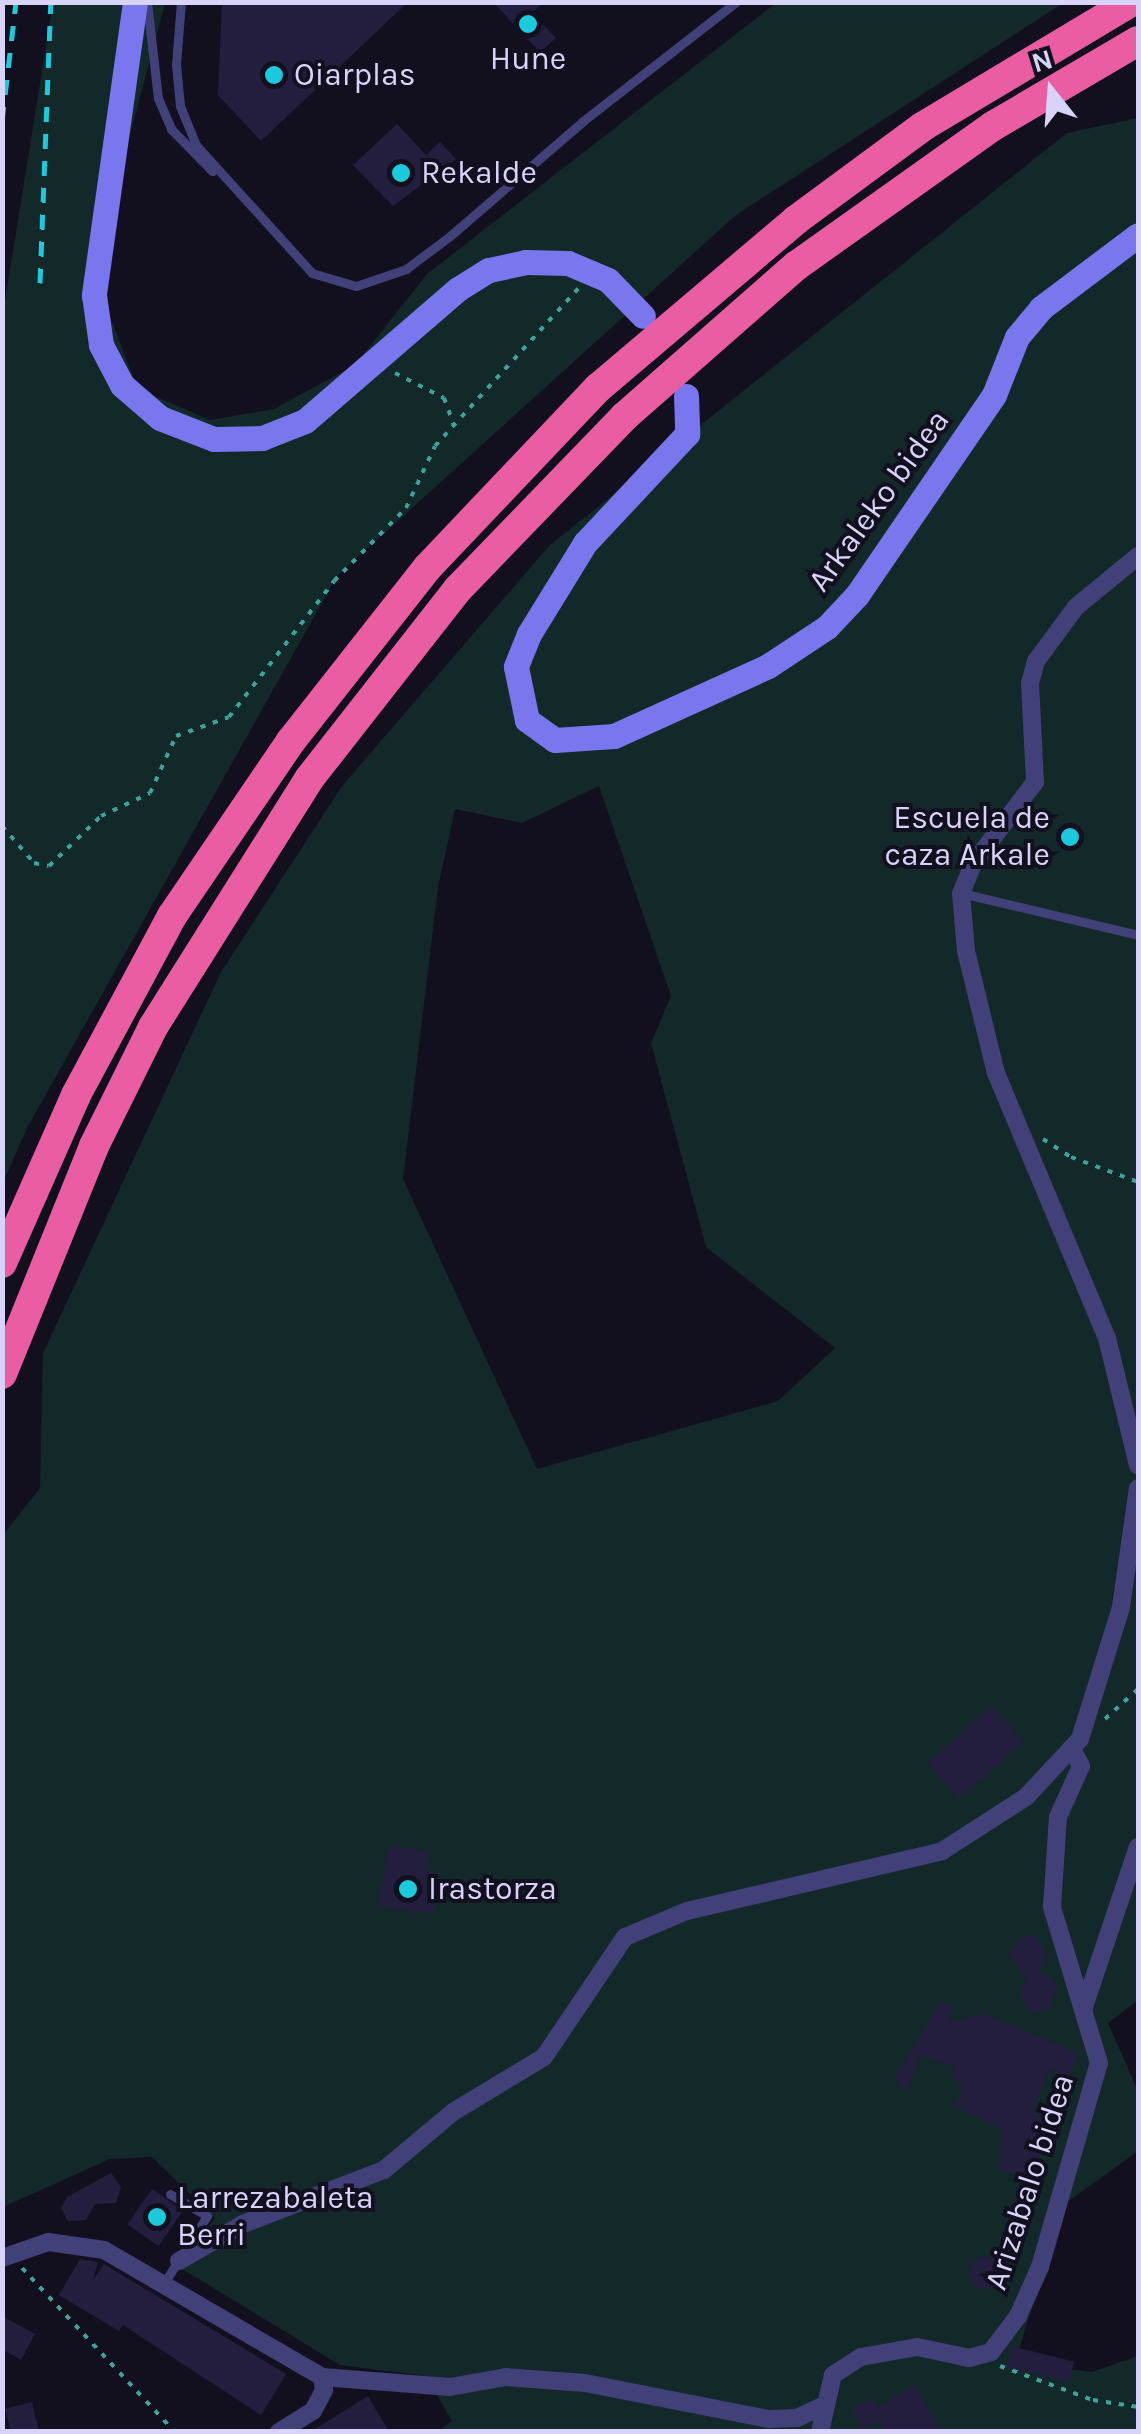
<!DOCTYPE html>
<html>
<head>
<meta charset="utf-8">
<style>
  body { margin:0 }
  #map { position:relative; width:1141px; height:2434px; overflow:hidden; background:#12101f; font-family:Karla,sans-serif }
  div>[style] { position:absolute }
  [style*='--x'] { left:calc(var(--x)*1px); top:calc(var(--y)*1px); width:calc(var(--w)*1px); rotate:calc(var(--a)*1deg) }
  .green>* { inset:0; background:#132828 }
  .building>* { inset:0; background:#241e3e; transform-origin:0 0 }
  .round { border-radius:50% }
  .path>* { height:4px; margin-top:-2px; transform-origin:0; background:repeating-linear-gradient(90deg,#3da49d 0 5px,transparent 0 13px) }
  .lane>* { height:9px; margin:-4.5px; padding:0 4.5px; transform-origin:4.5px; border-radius:4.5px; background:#424078 }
  .street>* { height:18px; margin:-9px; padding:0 9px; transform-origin:9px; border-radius:9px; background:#424078 }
  .secondary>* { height:25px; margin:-12.5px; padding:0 12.5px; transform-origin:12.5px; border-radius:12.5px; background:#7976ee }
  .highway>* { height:30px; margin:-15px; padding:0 15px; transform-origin:15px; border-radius:15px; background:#ea5da2 }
  .rail>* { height:5px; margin-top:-2.5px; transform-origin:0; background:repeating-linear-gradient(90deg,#1ccadd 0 15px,transparent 0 27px) }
  .dots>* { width:28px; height:28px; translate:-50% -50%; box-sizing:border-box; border:5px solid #12101f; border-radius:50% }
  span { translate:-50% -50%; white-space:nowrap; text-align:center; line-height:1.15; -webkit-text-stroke:8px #12101f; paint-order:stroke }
  .poi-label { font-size:32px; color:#d8d3f9 }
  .left { translate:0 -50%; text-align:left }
  .right { translate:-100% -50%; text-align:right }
  .street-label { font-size:32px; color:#d8d3f9 }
  .frame { position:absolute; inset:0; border:5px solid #d8d3f9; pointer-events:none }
  .north { position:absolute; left:1001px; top:40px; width:100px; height:100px; -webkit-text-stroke:8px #12101f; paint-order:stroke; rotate:343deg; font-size:28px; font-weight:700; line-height:40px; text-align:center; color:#d8d3f9 }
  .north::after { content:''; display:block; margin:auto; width:35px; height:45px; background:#d8d3f9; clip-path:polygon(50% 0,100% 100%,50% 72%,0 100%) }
</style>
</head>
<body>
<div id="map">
  <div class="green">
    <i style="clip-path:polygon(53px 3px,165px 3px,125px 154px,104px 301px,138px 389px,210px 420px,274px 409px,355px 365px,427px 274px,776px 3px,1063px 3px,736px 215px,337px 576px,27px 1128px,3px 1183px,3px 313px)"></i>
    <i style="clip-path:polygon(evenodd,1138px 118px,1138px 2000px,1108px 2023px,1138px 2091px,1138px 2151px,1063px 2205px,1015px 2363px,1092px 2372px,1138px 2356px,1138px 2431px,438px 2431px,452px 2421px,426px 2376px,340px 2365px,179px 2267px,215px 2218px,152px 2157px,110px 2159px,3px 2207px,3px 1535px,40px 1488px,43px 1353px,221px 972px,342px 786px,550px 545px,1067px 133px,1138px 118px,599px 786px,671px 996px,651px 1043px,706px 1247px,835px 1348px,778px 1401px,537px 1469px,403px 1179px,438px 887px,455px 809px,522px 823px,599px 786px)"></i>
  </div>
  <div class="building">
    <i style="clip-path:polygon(222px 2px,408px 2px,261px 141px,218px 95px)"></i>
    <i style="clip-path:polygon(493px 2px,544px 2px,532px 13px,556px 38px,540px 52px)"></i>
    <i style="clip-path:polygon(397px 124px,426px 155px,440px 142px,456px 159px,393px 206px,353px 165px)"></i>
    <i style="left:991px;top:1706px;width:48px;height:86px;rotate:48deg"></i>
    <i style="clip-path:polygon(388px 1846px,428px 1851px,425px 1870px,439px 1872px,434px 1914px,378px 1906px)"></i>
    <i style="clip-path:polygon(1026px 1935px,1037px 1937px,1048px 1957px,1039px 1973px,1051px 1977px,1057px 1989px,1050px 2009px,1031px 2013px,1020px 1998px,1026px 1976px,1008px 1953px)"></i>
    <i style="clip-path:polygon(940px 2001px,953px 2007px,948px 2022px,984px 2014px,1078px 2053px,1069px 2078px,1049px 2069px,1032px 2112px,1053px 2121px,1029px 2180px,1000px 2169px,1001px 2129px,954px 2106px,963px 2084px,951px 2078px,956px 2066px,920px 2056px,906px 2092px,895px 2079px)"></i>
    <i style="clip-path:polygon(111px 2173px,121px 2187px,116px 2203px,95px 2204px,86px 2220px,68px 2221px,61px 2208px,67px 2197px)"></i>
    <i style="left:152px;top:2189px;width:38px;height:43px;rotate:35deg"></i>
    <i class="round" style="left:969px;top:2257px;width:32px;height:32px"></i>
    <i style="clip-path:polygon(80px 2259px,98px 2262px,93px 2280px,104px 2264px,286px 2374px,261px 2415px,123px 2325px,119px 2331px,59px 2295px)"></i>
    <i style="clip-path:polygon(2px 2316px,35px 2334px,21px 2360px,2px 2349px)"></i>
    <i style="left:1011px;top:2346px;width:65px;height:21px;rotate:14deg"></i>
    <i style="clip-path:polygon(914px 2385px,942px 2432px,885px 2432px,878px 2421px,863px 2430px,851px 2410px,872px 2398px,878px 2407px)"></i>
    <i style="clip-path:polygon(368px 2396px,389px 2432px,310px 2432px,336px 2416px)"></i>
    <i style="clip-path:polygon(32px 2402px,39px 2432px,11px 2432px,5px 2409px)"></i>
  </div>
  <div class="path">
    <i style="--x:395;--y:373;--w:55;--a:27"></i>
    <i style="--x:444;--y:398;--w:29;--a:70"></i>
    <i style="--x:2;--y:826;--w:49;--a:49.1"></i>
    <i style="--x:34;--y:863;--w:15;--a:11"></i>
    <i style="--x:49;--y:866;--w:72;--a:-43.9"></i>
    <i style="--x:101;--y:816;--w:54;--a:-25.1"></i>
    <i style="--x:150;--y:793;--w:63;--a:-65.5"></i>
    <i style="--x:176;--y:736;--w:56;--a:-19.7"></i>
    <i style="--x:229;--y:717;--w:172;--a:-52.3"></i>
    <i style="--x:334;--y:581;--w:103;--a:-45.4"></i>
    <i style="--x:406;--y:508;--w:68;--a:-64.9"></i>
    <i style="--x:435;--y:446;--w:214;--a:-47.7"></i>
    <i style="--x:1043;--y:1139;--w:33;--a:33"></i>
    <i style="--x:1071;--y:1157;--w:72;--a:20.5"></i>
    <i style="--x:1105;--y:1719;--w:45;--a:-42.3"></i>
    <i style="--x:22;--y:2268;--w:224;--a:47"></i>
    <i style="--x:1000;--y:2366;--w:99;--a:20.1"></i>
    <i style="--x:1093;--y:2400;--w:46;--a:8.8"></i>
  </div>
  <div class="lane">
    <i style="--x:147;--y:2;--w:97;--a:83.5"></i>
    <i style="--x:158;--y:98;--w:34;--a:67"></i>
    <i style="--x:171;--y:129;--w:59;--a:45.7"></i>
    <i style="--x:181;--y:2;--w:62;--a:94.6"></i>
    <i style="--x:176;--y:64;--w:42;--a:84.6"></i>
    <i style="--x:180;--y:106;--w:42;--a:67.7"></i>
    <i style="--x:196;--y:145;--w:173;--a:47.8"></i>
    <i style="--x:312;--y:273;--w:46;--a:16.5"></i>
    <i style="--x:356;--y:286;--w:53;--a:-18.8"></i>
    <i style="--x:406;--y:269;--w:55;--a:-36.9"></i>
    <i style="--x:450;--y:236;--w:176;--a:-40.8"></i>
    <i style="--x:583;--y:121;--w:194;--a:-37.9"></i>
    <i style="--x:961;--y:893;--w:182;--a:13.3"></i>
    <i style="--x:164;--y:2283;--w:80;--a:-57.3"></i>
    <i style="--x:207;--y:2216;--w:43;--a:-149.3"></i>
  </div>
  <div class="street">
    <i style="--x:1138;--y:556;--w:80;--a:140.6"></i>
    <i style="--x:1076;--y:607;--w:67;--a:126.5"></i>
    <i style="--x:1036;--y:661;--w:23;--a:105"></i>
    <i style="--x:1030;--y:683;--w:99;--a:87.1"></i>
    <i style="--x:1035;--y:782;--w:103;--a:127.1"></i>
    <i style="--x:973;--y:864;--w:31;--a:112"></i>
    <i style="--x:961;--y:893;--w:58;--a:85.1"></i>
    <i style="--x:966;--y:951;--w:126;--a:76.2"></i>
    <i style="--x:996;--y:1073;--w:287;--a:67.3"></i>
    <i style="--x:1107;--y:1338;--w:131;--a:76.3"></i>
    <i style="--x:1083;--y:2010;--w:172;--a:-71.4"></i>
    <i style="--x:2;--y:2258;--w:49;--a:-19.2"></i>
    <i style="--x:48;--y:2242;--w:57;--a:8.1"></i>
    <i style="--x:104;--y:2250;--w:252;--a:30.2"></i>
    <i style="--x:322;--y:2377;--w:128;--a:4.5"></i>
    <i style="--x:450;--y:2387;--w:57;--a:-10.1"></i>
    <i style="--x:506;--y:2377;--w:79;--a:4.3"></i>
    <i style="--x:585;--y:2383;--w:187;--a:11.1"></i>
    <i style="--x:769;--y:2419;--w:28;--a:-2"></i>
    <i style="--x:797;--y:2418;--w:29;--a:-25"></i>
    <i style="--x:179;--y:2261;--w:74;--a:-30"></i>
    <i style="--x:243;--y:2224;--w:151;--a:-21"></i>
    <i style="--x:384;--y:2170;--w:90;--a:-40"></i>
    <i style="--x:453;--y:2112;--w:106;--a:-31.1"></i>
    <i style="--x:544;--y:2057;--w:145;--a:-56"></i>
    <i style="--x:625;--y:1937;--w:67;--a:-22.8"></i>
    <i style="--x:687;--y:1911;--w:262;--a:-13.2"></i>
    <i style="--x:942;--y:1851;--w:100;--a:-32.7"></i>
    <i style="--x:1026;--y:1797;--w:79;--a:-47"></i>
    <i style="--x:1080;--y:1739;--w:138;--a:-72.7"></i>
    <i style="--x:1121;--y:1607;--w:120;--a:-81.9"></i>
    <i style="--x:279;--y:2432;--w:40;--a:-32"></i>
    <i style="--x:313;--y:2411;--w:24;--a:-62"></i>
    <i style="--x:324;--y:2390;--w:13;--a:-99"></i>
    <i style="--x:820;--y:2432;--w:58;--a:-77.2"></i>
    <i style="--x:833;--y:2375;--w:33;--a:-33"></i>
    <i style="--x:861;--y:2357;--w:57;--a:-10.1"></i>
    <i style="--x:917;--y:2347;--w:53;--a:11.9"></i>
    <i style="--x:969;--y:2358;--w:23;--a:-15"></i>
    <i style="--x:991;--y:2352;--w:45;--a:-53.1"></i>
    <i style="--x:1018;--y:2316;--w:54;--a:-65.8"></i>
    <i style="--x:1040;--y:2267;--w:212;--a:-73.9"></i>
    <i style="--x:1099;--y:2063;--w:163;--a:-106.8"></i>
    <i style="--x:1052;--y:1907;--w:90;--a:-86.2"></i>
    <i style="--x:1058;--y:1817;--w:56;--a:-65.7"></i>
    <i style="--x:1081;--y:1766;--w:17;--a:-118"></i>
  </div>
  <div class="secondary">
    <i style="--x:135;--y:2;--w:296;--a:98"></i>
    <i style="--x:94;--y:295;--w:50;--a:82"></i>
    <i style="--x:101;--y:345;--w:45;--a:62.3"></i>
    <i style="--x:122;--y:385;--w:50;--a:41"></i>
    <i style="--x:160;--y:418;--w:58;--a:21.3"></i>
    <i style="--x:214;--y:439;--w:48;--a:-1.2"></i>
    <i style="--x:262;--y:438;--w:46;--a:-21.6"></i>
    <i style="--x:305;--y:421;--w:202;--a:-40.8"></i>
    <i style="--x:458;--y:289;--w:36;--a:-32"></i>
    <i style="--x:489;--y:270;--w:38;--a:-12"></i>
    <i style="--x:526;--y:262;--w:42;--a:1.4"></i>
    <i style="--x:568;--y:263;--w:43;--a:23"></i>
    <i style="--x:608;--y:280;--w:50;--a:45.8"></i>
    <i style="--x:686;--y:396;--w:38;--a:88"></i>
    <i style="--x:687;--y:434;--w:149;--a:133.1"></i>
    <i style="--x:585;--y:543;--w:107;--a:121.6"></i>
    <i style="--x:529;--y:634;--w:35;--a:112"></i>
    <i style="--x:516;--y:667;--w:54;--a:78.3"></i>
    <i style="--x:527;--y:720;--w:34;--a:36"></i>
    <i style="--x:555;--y:740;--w:59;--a:-3.9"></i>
    <i style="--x:614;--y:736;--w:169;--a:-24.4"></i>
    <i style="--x:768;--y:666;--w:71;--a:-33.5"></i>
    <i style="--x:827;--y:627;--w:44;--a:-46.8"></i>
    <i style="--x:857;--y:595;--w:242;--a:-55.6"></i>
    <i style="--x:994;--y:395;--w:62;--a:-68.4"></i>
    <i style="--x:1017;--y:337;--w:38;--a:-50"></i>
    <i style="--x:1041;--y:308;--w:121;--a:-37"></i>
  </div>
  <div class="highway">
    <i style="--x:2;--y:1263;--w:184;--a:-66.2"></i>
    <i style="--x:76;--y:1095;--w:203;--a:-61.8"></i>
    <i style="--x:172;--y:916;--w:212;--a:-55.8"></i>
    <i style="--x:291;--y:741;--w:221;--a:-51.8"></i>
    <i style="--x:428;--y:567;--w:247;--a:-46.5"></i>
    <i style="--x:598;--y:388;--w:260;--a:-40.3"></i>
    <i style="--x:796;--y:220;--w:157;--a:-36.4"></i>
    <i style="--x:922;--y:127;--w:244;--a:-30.9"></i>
    <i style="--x:2;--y:1374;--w:246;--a:-68"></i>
    <i style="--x:94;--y:1146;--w:133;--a:-63.6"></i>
    <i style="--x:153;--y:1027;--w:293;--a:-57.8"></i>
    <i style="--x:309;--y:779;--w:241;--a:-51.9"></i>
    <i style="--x:458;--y:589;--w:239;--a:-46"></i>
    <i style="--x:624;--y:417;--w:229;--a:-41.3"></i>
    <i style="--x:796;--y:266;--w:242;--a:-35.4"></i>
    <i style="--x:993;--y:126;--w:168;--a:-30.4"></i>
  </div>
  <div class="rail">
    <i style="--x:2;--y:121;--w:120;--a:-83.3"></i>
    <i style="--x:40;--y:283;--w:281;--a:-87.8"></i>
  </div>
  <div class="dots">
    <i style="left:528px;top:24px;background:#1ccadd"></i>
    <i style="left:274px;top:75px;background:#1ccadd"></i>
    <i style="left:401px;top:173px;background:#1ccadd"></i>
    <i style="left:1070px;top:837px;background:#1ccadd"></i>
    <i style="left:408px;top:1889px;background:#1ccadd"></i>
    <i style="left:157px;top:2217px;background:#1ccadd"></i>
  </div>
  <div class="poi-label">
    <span style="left:528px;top:59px">Hune</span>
    <span class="left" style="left:294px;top:75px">Oiarplas</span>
    <span class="left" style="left:421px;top:173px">Rekalde</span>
    <span class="right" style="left:1050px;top:837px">Escuela de<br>caza Arkale</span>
    <span class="left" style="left:428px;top:1889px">Irastorza</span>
    <span class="left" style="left:177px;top:2217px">Larrezabaleta<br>Berri</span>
  </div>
  <div class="street-label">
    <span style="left:879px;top:501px;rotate:-54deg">Arkaleko bidea</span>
    <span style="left:1030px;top:2182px;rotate:-72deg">Arizabalo bidea</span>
  </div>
  <div class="frame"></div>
  <div class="north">N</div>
</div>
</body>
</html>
